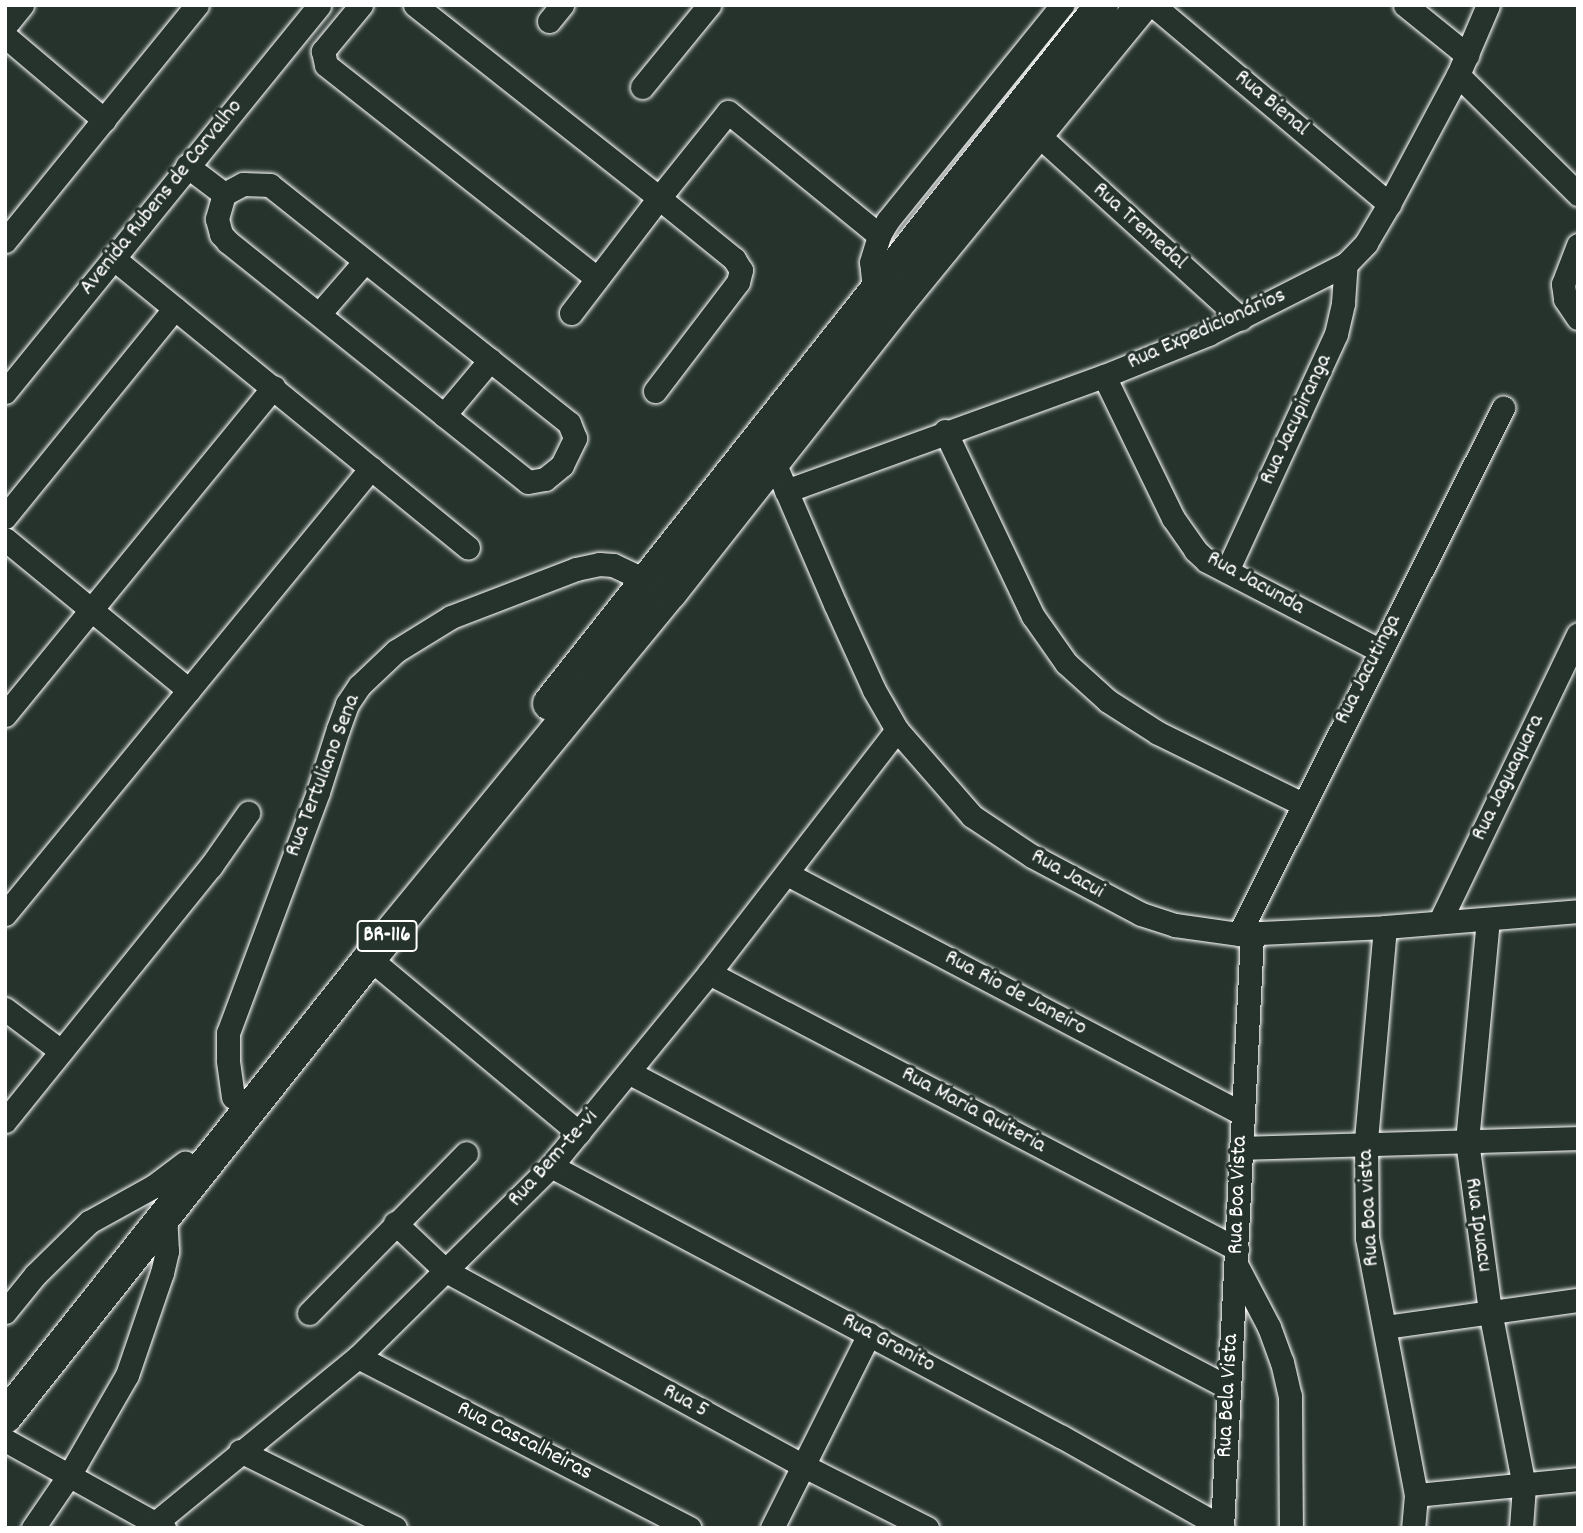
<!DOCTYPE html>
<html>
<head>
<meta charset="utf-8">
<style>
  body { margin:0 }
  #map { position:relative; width:1583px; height:1533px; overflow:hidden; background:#26332d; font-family:Dekko,sans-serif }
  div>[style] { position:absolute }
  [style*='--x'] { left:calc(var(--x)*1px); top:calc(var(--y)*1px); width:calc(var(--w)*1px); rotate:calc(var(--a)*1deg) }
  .roads { filter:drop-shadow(0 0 2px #fff) drop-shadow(0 0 2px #fff) }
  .minor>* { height:23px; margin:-11.5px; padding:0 11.5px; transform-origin:11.5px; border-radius:11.5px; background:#26332d }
  .highway>* { height:33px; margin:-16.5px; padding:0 16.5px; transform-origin:16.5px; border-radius:16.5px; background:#26332d }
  span { translate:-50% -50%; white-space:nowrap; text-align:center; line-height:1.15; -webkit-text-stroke:6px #26332d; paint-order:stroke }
  .shield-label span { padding:2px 5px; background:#26332d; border:2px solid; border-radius:5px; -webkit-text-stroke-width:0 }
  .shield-label { font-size:21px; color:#fff; font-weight:700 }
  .street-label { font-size:23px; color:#fff }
  .frame { position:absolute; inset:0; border:7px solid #fff; pointer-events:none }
</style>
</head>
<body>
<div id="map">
  <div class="roads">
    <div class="minor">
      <i style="--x:361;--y:5;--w:60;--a:129.6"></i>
      <i style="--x:323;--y:51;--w:14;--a:78"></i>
      <i style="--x:326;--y:65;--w:345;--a:38.2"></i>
      <i style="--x:415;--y:5;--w:311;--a:38.3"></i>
      <i style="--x:659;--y:198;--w:110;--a:-51.3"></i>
      <i style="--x:728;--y:112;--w:195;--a:39.2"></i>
      <i style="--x:1153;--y:5;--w:309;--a:40.1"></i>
      <i style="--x:1405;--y:5;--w:80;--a:38.9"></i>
      <i style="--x:549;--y:21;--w:21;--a:-51"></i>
      <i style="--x:5;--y:26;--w:27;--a:-51"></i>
      <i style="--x:5;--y:36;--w:130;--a:40.3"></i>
      <i style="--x:1458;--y:75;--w:169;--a:44.8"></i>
      <i style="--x:642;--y:87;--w:106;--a:-50.7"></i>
      <i style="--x:1037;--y:134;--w:275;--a:42.2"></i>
      <i style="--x:187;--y:166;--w:46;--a:37.1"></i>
      <i style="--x:224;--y:194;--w:26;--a:106"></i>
      <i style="--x:217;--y:219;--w:16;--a:75"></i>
      <i style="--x:221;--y:234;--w:11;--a:49"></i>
      <i style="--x:228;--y:242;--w:277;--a:38.7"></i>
      <i style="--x:444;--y:415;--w:107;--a:38.6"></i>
      <i style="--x:528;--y:482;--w:17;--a:-10"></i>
      <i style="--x:545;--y:479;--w:22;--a:-39"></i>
      <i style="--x:562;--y:465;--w:30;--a:-64"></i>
      <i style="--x:575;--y:438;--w:16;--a:-112"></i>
      <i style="--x:569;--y:423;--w:382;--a:-141.5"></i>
      <i style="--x:270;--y:185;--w:27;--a:-178"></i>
      <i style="--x:243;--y:184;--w:21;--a:152"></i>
      <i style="--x:5;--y:241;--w:304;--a:-50.9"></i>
      <i style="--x:1578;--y:245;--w:42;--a:111"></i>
      <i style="--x:1563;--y:284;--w:15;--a:82"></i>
      <i style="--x:1565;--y:299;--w:23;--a:56"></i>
      <i style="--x:113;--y:258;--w:458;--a:39.2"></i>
      <i style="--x:882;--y:295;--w:10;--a:-143"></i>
      <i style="--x:874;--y:289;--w:27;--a:-96"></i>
      <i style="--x:871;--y:262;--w:28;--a:-73"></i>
      <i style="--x:879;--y:235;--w:17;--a:-59"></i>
      <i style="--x:888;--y:220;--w:277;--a:-51"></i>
      <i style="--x:571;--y:313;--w:145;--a:-52.6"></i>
      <i style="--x:659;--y:198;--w:97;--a:39.1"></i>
      <i style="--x:734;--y:259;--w:13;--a:58"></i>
      <i style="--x:741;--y:270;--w:12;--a:104"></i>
      <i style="--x:738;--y:282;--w:137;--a:127.3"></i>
      <i style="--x:319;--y:314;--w:70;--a:-49"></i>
      <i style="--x:1104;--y:376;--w:158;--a:64.1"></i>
      <i style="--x:1173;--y:518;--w:39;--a:55"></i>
      <i style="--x:1195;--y:550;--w:16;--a:43"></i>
      <i style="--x:1207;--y:561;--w:194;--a:27.4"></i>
      <i style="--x:5;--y:392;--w:498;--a:-50.9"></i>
      <i style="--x:444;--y:415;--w:72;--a:-50.1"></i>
      <i style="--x:945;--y:431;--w:205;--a:64.6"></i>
      <i style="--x:1033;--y:616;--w:57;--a:54.9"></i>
      <i style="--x:1066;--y:663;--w:57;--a:42.1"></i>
      <i style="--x:1108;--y:701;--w:59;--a:32.6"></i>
      <i style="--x:1158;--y:733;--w:161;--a:26.2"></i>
      <i style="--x:773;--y:460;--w:157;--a:66.7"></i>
      <i style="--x:835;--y:604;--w:94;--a:65.6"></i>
      <i style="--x:874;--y:690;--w:46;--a:60.1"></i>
      <i style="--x:897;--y:730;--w:114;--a:48.9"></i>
      <i style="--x:972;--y:816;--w:72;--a:33.7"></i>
      <i style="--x:1032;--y:856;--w:123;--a:28"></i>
      <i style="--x:1141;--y:914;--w:36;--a:18"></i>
      <i style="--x:1175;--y:925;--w:65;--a:8"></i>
      <i style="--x:1239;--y:934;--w:146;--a:-2.7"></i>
      <i style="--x:1385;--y:927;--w:194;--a:-4.7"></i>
      <i style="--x:786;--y:491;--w:338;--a:-19.9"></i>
      <i style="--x:1104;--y:376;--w:112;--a:-22"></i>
      <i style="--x:1208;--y:334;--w:155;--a:-26.9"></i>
      <i style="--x:1346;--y:264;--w:29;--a:-46"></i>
      <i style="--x:1366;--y:243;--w:45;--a:-59.5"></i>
      <i style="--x:1389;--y:204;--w:146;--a:-61.9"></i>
      <i style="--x:1458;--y:75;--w:76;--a:-66.8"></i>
      <i style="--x:5;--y:517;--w:269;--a:-50.9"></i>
      <i style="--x:5;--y:539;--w:238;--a:39.4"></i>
      <i style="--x:1227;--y:571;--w:261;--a:-65.3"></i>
      <i style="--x:1336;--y:334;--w:32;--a:-77"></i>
      <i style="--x:1343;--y:303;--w:39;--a:-86"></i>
      <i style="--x:5;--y:715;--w:424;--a:-50.7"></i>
      <i style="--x:787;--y:874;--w:515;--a:27.76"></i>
      <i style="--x:5;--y:914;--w:577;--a:-50.63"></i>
      <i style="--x:1488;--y:919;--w:223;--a:95.4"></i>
      <i style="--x:1467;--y:1141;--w:172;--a:82.3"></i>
      <i style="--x:1490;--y:1311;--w:178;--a:79"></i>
      <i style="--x:1524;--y:1486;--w:42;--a:94.1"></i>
      <i style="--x:1440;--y:921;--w:318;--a:-64.3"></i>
      <i style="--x:1385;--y:927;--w:216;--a:95.1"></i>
      <i style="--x:1366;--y:1142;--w:96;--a:89.4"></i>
      <i style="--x:1367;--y:1238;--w:262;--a:79.2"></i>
      <i style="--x:1416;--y:1495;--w:33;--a:95"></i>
      <i style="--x:1239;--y:934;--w:589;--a:-63.35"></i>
      <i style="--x:369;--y:958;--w:273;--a:39.8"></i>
      <i style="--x:709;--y:973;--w:596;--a:27.6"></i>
      <i style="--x:5;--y:1009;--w:70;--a:36.9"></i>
      <i style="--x:630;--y:1073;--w:677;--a:27.74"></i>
      <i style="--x:233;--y:1097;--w:37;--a:-98"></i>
      <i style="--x:228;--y:1060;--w:27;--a:-90"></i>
      <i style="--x:228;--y:1033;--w:257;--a:-69.5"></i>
      <i style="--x:318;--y:792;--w:66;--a:-72.4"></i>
      <i style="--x:338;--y:729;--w:27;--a:-70"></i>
      <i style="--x:347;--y:704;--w:22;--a:-56"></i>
      <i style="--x:359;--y:686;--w:51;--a:-43.4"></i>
      <i style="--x:396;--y:651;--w:65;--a:-31.7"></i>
      <i style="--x:451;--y:617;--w:134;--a:-21"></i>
      <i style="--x:576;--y:569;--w:24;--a:-12"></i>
      <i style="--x:599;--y:564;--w:14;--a:4"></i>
      <i style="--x:613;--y:565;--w:38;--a:25"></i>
      <i style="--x:5;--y:1121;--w:328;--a:-51.1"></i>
      <i style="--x:211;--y:866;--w:65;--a:-55.1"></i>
      <i style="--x:1241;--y:1148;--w:337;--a:-1.7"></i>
      <i style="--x:551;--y:1166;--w:578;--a:27.94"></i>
      <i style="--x:1062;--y:1437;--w:184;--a:29.4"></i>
      <i style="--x:395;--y:1223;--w:70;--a:43.3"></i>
      <i style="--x:446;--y:1271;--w:405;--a:28.6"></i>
      <i style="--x:802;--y:1465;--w:140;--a:26.7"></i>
      <i style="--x:1236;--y:1264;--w:71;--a:62.4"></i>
      <i style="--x:1269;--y:1327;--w:37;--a:70"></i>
      <i style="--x:1282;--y:1362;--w:35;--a:77"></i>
      <i style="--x:1290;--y:1396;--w:132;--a:89.6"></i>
      <i style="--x:5;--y:1312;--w:48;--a:-51"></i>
      <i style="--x:35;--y:1275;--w:76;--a:-44.5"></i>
      <i style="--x:89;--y:1222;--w:74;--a:-29"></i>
      <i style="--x:154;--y:1186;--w:39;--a:-37"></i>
      <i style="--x:309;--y:1313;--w:224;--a:-45.5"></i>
      <i style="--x:1385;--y:1327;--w:195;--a:-8"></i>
      <i style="--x:358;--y:1357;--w:373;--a:27.3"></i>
      <i style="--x:5;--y:1440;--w:182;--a:29"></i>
      <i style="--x:240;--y:1451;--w:173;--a:26.4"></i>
      <i style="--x:1416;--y:1495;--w:163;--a:-5.6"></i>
      <i style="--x:33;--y:1528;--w:65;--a:-55.6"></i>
      <i style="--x:70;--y:1474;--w:114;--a:-60.1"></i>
      <i style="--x:127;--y:1375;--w:108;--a:-71.1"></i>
      <i style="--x:162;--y:1273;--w:23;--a:-77"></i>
      <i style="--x:167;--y:1251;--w:36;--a:-93"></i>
      <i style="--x:149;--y:1528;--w:270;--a:-39.3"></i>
      <i style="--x:358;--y:1357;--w:272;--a:-44.7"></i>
      <i style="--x:551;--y:1166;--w:249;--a:-50.7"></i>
      <i style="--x:709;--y:973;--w:307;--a:-52.3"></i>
      <i style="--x:772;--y:1528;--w:217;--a:-63.4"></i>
      <i style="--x:1222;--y:1528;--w:594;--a:-87.1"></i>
    </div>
    <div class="highway">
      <i style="--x:549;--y:703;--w:890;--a:-51.66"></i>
      <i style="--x:5;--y:1416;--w:585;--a:-51.52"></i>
      <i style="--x:369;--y:958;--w:474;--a:-50.6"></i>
      <i style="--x:670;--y:592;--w:364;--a:-51.8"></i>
      <i style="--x:895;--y:306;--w:389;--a:-50.7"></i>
    </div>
  </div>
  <div class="shield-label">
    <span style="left:387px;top:936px">BR-116</span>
  </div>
  <div class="street-label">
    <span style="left:1271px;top:104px;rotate:40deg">Rua Bienal</span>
    <span style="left:162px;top:198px;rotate:-51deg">Avenida Rubens de Carvalho</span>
    <span style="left:1139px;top:227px;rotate:42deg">Rua Tremedal</span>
    <span style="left:1207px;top:330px;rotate:-24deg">Rua Expedicionários</span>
    <span style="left:1297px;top:420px;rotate:-65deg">Rua Jacupiranga</span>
    <span style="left:1255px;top:584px;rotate:29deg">Rua Jacunda</span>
    <span style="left:1369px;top:670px;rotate:-63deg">Rua Jacutinga</span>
    <span style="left:324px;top:776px;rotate:-69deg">Rua Tertuliano Sena</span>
    <span style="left:1509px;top:778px;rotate:-64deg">Rua Jaguaquara</span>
    <span style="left:1067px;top:875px;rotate:29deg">Rua Jacui</span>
    <span style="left:1015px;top:994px;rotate:28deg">Rua Rio de Janeiro</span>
    <span style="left:973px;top:1111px;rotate:28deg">Rua Maria Quiteria</span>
    <span style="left:554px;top:1159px;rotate:-48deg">Rua Bem-te-vi</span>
    <span style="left:1239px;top:1195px;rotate:-88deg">Rua Boa Vista</span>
    <span style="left:1370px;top:1208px;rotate:-93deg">Rua Boa vista</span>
    <span style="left:1477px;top:1225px;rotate:82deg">Rua Ipuacu</span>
    <span style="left:888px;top:1344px;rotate:28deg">Rua Granito</span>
    <span style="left:1229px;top:1396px;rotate:-87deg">Rua Bela Vista</span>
    <span style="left:685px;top:1402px;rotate:28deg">Rua 5</span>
    <span style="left:524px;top:1442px;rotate:27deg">Rua Cascalheiras</span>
  </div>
  <div class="frame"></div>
</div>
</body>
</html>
